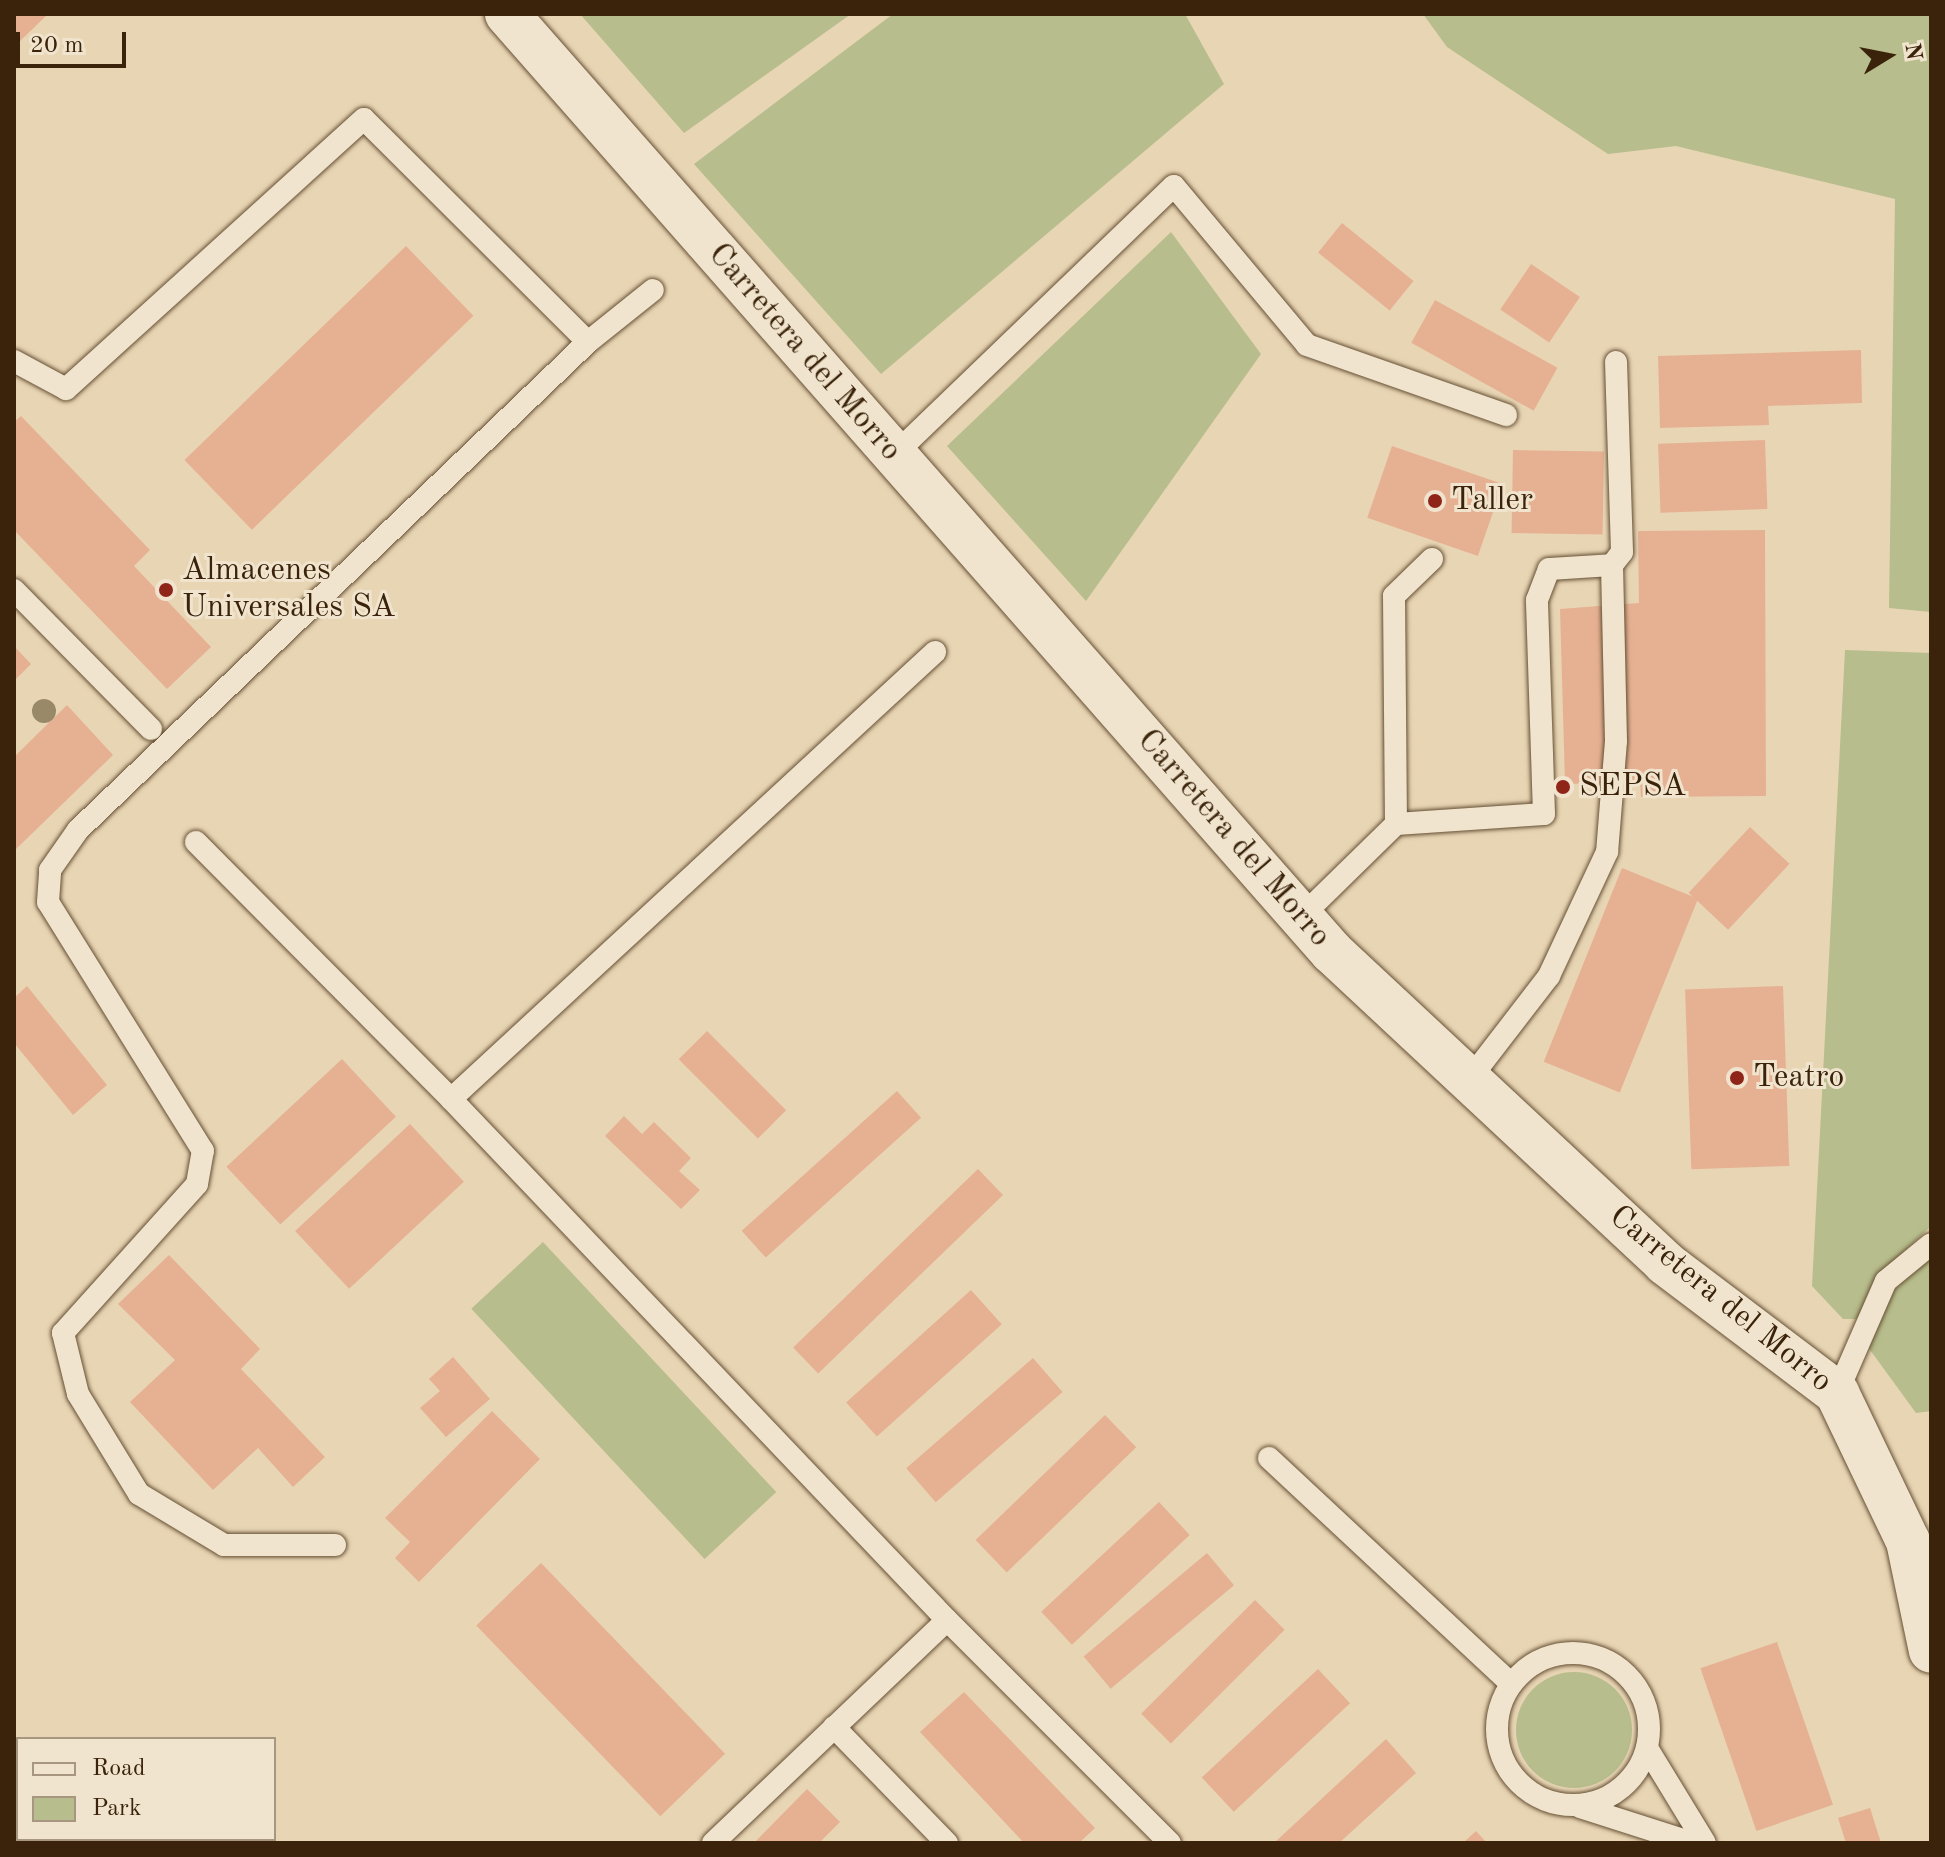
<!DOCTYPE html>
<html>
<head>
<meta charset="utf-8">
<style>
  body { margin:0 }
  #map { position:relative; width:1945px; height:1857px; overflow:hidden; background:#e8d5b4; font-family:"Old Standard TT",serif }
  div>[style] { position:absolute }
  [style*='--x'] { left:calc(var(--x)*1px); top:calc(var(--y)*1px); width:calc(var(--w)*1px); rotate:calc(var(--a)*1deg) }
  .green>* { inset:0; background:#b7bd8c; transform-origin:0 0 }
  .round { border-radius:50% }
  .building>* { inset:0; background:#e6b193; transform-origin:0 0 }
  .roads { filter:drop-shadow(0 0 2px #665034) drop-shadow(0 0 2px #665034) }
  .lane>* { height:22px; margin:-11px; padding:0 11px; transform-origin:11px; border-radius:11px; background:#f0e4ce }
  .lane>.ring { margin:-11px; padding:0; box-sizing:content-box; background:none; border:22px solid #f0e4ce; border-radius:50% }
  .secondary>* { height:44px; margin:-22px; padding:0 22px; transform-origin:22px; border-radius:22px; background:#f0e4ce }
  .trees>* { width:24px; height:24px; margin:-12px; border-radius:50%; background:#998968 }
  .dots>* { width:22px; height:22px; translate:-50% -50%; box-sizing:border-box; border:4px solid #f0e4ce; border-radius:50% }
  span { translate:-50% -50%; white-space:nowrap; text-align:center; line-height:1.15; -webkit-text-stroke:6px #f0e4ce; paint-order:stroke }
  .street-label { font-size:32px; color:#3a230a }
  .poi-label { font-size:32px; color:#3a230a }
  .left { translate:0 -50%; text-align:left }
  .frame { position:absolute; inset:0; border:16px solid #3a230a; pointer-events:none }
  .legend { position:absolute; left:16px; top:1737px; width:260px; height:104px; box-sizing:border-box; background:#f0e4ce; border:2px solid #a79780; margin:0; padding:10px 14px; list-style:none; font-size:24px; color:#3a230a }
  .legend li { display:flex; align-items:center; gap:16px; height:40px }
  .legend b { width:40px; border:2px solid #a79780 }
  .north { position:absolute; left:1849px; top:16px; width:80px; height:80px; -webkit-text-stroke:6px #f0e4ce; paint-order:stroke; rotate:80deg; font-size:22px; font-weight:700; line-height:32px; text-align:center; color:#3a230a }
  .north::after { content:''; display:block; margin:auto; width:28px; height:36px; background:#3a230a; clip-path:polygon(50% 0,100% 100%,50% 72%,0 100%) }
  .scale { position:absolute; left:16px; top:32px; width:110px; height:36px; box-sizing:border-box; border:4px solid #3a230a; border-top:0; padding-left:10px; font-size:24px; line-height:28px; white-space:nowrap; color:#3a230a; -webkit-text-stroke:6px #f0e4ce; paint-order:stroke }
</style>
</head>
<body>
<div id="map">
  <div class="green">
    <i style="clip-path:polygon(580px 14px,851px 14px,684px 133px)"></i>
    <i style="clip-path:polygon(893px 14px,1185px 14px,1224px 84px,881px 374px,694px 164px)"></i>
    <i style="clip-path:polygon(1423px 14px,1931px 14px,1931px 612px,1889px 608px,1895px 199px,1676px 146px,1608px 154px,1447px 47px)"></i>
    <i style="clip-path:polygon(1171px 232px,1261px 354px,1086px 601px,947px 446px)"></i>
    <i style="clip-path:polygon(1845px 650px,1931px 653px,1931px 1226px,1899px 1256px,1856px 1319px,1843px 1319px,1812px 1286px)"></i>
    <i style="left:543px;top:1242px;width:342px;height:98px;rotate:47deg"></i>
    <i style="clip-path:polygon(1931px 1256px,1931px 1411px,1916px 1413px,1865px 1343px,1893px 1291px)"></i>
    <i class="round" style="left:1516px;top:1672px;width:116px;height:116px"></i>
  </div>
  <div class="building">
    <i style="clip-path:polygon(14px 14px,48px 14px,14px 47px)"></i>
    <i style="left:1342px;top:223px;width:92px;height:38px;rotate:39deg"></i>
    <i style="left:406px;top:246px;width:97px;height:308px;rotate:46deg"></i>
    <i style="left:1531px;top:264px;width:59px;height:55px;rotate:34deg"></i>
    <i style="left:1435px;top:300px;width:140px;height:49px;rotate:29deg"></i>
    <i style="clip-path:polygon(1861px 350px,1862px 403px,1768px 406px,1769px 425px,1660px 428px,1658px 356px)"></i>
    <i style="clip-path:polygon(21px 416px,150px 550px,134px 566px,211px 647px,167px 689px,14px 530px,14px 422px)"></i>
    <i style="left:1765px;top:440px;width:69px;height:107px;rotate:88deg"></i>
    <i style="left:1392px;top:446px;width:117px;height:76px;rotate:19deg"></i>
    <i style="left:1513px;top:450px;width:91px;height:83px;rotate:1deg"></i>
    <i style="clip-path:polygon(1765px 530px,1766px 796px,1641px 797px,1640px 782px,1565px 784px,1560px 609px,1639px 603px,1638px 531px)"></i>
    <i style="clip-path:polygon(14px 646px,31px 664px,14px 681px)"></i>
    <i style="clip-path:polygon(67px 705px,113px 755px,14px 851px,14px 757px)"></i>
    <i style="left:1750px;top:827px;width:54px;height:90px;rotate:43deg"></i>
    <i style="left:1622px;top:868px;width:82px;height:209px;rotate:22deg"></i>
    <i style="clip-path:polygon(27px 986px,107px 1085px,73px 1115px,14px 1043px,14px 998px)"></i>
    <i style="left:1783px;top:986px;width:180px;height:98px;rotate:88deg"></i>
    <i style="left:707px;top:1031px;width:112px;height:40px;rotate:45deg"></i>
    <i style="left:342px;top:1059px;width:79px;height:158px;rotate:47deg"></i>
    <i style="left:897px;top:1091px;width:36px;height:209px;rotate:48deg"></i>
    <i style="clip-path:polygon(624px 1116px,642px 1134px,654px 1122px,691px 1158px,679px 1171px,700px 1190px,681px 1209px,605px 1136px)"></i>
    <i style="left:410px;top:1124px;width:79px;height:157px;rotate:47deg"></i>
    <i style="left:978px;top:1169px;width:36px;height:257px;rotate:46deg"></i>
    <i style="clip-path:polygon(169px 1255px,260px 1349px,241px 1369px,325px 1457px,293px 1487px,258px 1448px,213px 1490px,130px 1402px,175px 1360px,118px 1304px)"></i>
    <i style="left:971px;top:1290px;width:46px;height:168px;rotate:48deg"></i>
    <i style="clip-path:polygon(453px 1357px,490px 1399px,446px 1437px,420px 1408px,440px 1391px,429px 1379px)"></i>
    <i style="left:1033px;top:1358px;width:45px;height:168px;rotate:49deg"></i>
    <i style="clip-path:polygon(492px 1411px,540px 1459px,419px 1582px,395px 1558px,410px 1542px,385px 1518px)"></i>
    <i style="left:1105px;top:1415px;width:45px;height:180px;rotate:46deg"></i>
    <i style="left:1159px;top:1502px;width:45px;height:161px;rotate:47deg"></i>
    <i style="left:1207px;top:1553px;width:42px;height:161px;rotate:50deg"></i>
    <i style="left:541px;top:1563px;width:265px;height:90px;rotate:46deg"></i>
    <i style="left:1255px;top:1600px;width:42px;height:161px;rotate:45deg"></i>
    <i style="left:1777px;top:1642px;width:172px;height:81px;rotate:71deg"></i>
    <i style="left:1318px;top:1669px;width:47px;height:159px;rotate:47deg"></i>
    <i style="clip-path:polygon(964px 1692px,1095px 1828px,1079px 1843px,1024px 1843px,920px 1732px)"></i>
    <i style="clip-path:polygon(1386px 1739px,1416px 1773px,1339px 1843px,1274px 1843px)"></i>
    <i style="clip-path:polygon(807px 1789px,840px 1822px,819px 1843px,754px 1843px)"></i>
    <i style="clip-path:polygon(1870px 1808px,1881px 1843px,1846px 1843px,1838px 1818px)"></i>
    <i style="clip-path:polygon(1476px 1831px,1487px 1843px,1463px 1843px)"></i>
  </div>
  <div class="roads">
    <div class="lane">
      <i style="--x:14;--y:361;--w:59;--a:28.3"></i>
      <i style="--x:66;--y:389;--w:402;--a:-42.2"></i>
      <i style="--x:364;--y:119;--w:316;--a:44.9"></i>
      <i style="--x:894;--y:455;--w:388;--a:-43.9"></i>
      <i style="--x:1174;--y:186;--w:207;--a:50.1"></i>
      <i style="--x:1307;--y:345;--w:211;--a:19.4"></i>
      <i style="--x:1432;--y:559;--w:53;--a:135.8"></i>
      <i style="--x:1394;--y:596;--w:228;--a:89.5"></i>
      <i style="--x:1396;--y:824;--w:148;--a:-3.9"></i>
      <i style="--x:1544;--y:814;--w:214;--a:-91.9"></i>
      <i style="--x:1537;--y:600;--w:33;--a:-69"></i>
      <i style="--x:1549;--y:569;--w:63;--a:-3.6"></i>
      <i style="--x:1612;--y:565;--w:176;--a:88.7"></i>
      <i style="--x:1616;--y:741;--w:111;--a:94.6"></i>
      <i style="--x:1607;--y:852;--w:137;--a:115.1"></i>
      <i style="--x:1549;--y:976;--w:131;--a:127.6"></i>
      <i style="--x:1612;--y:565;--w:16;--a:-52"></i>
      <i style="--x:1622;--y:552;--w:190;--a:-91.8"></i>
      <i style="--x:14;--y:590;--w:195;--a:45.4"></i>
      <i style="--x:196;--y:842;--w:362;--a:45.2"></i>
      <i style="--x:451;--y:1099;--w:719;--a:46.41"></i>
      <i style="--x:947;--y:1620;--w:315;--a:45"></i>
      <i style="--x:1301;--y:917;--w:133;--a:-44.4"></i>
      <i style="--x:451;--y:1099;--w:659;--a:-42.72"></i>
      <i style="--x:1837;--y:1393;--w:122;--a:-66.4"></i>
      <i style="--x:1886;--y:1281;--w:58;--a:-39.4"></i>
      <i style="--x:1269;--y:1458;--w:331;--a:43"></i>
      <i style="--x:335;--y:1545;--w:111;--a:180"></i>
      <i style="--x:224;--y:1545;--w:99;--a:-149"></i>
      <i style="--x:139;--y:1494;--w:117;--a:-121.4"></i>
      <i style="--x:78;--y:1394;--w:63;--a:-103.8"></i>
      <i style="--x:63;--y:1333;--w:200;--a:-48"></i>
      <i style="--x:197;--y:1184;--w:34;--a:-80"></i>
      <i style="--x:203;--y:1151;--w:293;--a:-121.9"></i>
      <i style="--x:48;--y:902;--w:32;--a:-86"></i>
      <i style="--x:50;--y:870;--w:49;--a:-55"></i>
      <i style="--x:78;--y:830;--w:706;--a:-43.74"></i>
      <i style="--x:588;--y:342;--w:83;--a:-38.7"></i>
      <i class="ring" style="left:1497px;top:1653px;width:130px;height:130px"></i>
      <i style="--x:834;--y:1727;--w:162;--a:45.8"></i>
      <i style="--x:1647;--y:1748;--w:111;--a:58.6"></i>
      <i style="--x:1580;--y:1807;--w:119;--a:17.7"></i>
      <i style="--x:713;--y:1843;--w:323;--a:-43.6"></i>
    </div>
    <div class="secondary">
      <i style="--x:507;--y:14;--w:1249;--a:48.67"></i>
      <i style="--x:1332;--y:952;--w:456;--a:43"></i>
      <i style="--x:1665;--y:1263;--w:216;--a:37.1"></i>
      <i style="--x:1837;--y:1393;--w:164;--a:64.4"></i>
      <i style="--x:1908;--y:1541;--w:112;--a:78.2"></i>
    </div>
  </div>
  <div class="trees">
    <i style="left:44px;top:711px"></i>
  </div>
  <div class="dots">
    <i style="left:1435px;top:501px;background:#8f2418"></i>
    <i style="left:166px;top:590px;background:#8f2418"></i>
    <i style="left:1563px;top:787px;background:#8f2418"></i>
    <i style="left:1737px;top:1078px;background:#8f2418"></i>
  </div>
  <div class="street-label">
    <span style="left:804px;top:353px;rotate:49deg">Carretera del Morro</span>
    <span style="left:1233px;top:839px;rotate:49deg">Carretera del Morro</span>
    <span style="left:1720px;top:1300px;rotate:39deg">Carretera del Morro</span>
  </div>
  <div class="poi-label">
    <span class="left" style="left:1451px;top:501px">Taller</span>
    <span class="left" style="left:182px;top:590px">Almacenes<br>Universales SA</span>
    <span class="left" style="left:1579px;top:787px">SEPSA</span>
    <span class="left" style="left:1753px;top:1078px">Teatro</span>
  </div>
  <div class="frame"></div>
  <ul class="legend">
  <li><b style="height:10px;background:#f0e4ce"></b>Road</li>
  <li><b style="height:22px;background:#b7bd8c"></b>Park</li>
  </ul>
  <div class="north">N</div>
  <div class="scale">20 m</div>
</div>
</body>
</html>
